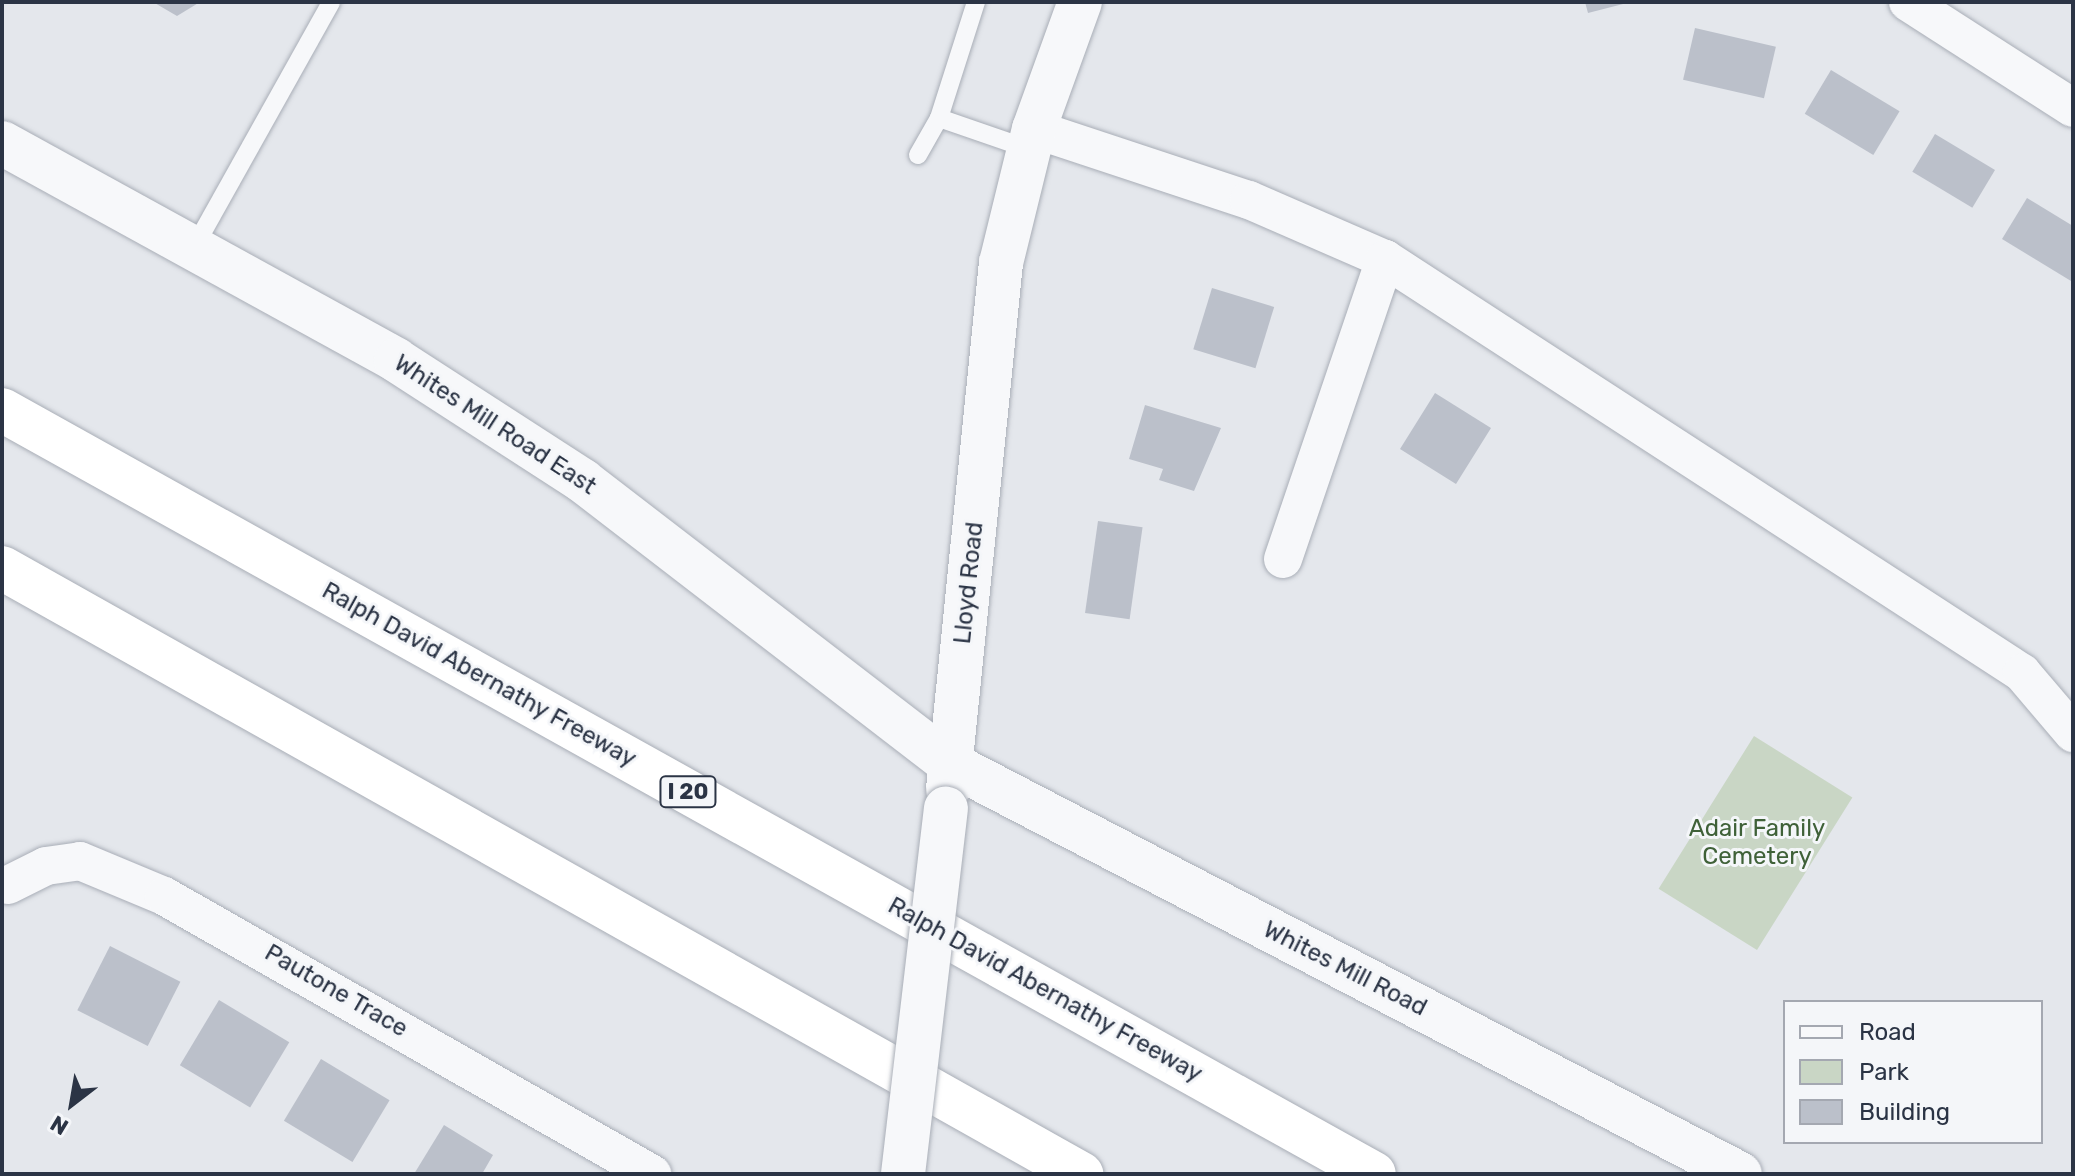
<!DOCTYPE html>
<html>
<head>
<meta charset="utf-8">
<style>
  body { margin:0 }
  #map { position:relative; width:2075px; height:1176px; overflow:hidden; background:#e4e7ec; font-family:Rubik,sans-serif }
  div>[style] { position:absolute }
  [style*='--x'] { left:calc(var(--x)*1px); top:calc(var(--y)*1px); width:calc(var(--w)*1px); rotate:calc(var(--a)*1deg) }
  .green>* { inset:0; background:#c9d6c5; transform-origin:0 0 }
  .building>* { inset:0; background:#bbc0ca; transform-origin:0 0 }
  .roads { filter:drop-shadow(0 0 2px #a9aeb7) drop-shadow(0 0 2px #a9aeb7) }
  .service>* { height:18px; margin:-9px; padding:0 9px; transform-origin:9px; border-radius:9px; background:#f7f8fa }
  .minor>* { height:38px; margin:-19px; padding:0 19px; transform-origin:19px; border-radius:19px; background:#f7f8fa }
  .tertiary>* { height:44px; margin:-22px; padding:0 22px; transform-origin:22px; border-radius:22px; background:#f7f8fa }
  .motorway>* { height:44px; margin:-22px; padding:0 22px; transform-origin:22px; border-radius:22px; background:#fff }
  .bridges { filter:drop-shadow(0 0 2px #a9aeb7) drop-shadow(0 0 2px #a9aeb7) }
  .tertiary-bridge>* { height:44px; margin:-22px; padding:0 22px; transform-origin:22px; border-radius:22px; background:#f7f8fa }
  span { translate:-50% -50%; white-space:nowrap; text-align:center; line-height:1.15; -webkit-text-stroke:6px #f4f6f9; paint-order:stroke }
  .shield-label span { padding:2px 6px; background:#f4f6f9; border:2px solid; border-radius:6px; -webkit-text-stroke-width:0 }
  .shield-label { font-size:22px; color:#2b3445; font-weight:700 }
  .street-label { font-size:24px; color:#2b3445 }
  .park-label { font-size:24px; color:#3f6138 }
  .frame { position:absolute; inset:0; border:4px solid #2b3445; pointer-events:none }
  .legend { position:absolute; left:1783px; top:1000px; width:260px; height:144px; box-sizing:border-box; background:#f4f6f9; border:2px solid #a4a8b1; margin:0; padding:10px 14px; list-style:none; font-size:24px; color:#2b3445 }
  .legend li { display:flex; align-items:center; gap:16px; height:40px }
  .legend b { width:40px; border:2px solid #a4a8b1 }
  .north { position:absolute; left:32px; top:1064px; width:80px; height:80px; -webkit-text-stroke:6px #f4f6f9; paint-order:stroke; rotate:211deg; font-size:22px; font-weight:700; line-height:32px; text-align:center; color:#2b3445 }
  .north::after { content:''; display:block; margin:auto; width:28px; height:36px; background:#2b3445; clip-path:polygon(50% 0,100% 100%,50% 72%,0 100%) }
</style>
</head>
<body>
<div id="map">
  <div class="green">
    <i style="left:1754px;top:736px;width:116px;height:180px;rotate:32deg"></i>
  </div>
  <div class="building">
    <i style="clip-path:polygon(153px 2px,200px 2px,177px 16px)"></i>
    <i style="clip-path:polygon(1585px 2px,1626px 2px,1627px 3px,1588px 13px)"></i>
    <i style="left:1695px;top:28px;width:83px;height:53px;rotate:13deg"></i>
    <i style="left:1831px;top:70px;width:80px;height:51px;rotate:31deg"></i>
    <i style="left:1935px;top:134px;width:70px;height:44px;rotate:31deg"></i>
    <i style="clip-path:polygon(2027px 198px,2073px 226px,2071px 281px,2002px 239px)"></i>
    <i style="left:1212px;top:288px;width:65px;height:64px;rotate:17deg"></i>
    <i style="left:1435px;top:393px;width:66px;height:66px;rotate:32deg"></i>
    <i style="clip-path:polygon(1145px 405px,1221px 428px,1194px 491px,1159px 480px,1163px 469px,1129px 459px)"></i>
    <i style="left:1098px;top:521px;width:45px;height:93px;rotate:8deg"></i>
    <i style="left:110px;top:946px;width:79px;height:72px;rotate:27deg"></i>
    <i style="left:219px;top:1000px;width:82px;height:76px;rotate:31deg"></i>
    <i style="left:321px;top:1059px;width:80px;height:72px;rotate:31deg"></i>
    <i style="clip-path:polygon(444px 1125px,493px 1155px,482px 1174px,414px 1174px)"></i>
  </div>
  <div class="roads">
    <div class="service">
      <i style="--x:939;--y:118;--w:95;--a:19"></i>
      <i style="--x:918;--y:155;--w:43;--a:-60.4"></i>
      <i style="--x:939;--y:118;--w:122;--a:-72.3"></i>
      <i style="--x:196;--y:244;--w:277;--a:-60.8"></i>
    </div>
    <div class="minor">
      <i style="--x:1908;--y:2;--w:196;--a:32.7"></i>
      <i style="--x:1034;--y:129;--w:226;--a:18.3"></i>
      <i style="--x:1249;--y:200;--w:148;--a:23.5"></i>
      <i style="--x:1385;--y:259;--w:760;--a:33.02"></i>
      <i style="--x:2022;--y:673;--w:79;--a:49.6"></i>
      <i style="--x:1283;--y:559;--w:317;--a:-71.2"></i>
      <i style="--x:8;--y:885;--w:42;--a:-26.6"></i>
      <i style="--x:46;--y:866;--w:34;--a:-8"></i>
      <i style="--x:80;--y:861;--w:91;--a:22.6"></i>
      <i style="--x:164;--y:896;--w:562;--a:29.67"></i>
    </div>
    <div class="tertiary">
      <i style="--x:2;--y:143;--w:450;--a:28.8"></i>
      <i style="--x:396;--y:360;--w:223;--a:32.9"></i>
      <i style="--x:583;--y:481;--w:464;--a:37.6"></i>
      <i style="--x:951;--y:764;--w:889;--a:27.46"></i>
      <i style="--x:948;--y:789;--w:529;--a:-84.25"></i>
      <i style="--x:1001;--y:263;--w:138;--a:-76.2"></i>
      <i style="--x:1034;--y:129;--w:135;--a:-70.1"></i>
    </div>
    <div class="motorway">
      <i style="--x:2;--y:410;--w:1570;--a:29.11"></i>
      <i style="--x:2;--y:568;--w:1238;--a:29.32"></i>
    </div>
  </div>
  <div class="bridges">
    <div class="tertiary-bridge">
      <i style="--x:903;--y:1174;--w:368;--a:-83.3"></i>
    </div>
  </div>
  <div class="shield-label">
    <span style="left:688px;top:792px">I 20</span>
  </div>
  <div class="street-label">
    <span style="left:495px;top:425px;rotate:33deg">Whites Mill Road East</span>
    <span style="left:969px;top:583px;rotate:-84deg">Lloyd Road</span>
    <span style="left:479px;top:675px;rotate:29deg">Ralph David Abernathy Freeway</span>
    <span style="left:1345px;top:969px;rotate:27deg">Whites Mill Road</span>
    <span style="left:1045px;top:990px;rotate:29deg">Ralph David Abernathy Freeway</span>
    <span style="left:336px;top:991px;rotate:30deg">Pautone Trace</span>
  </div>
  <div class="park-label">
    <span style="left:1757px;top:843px">Adair Family<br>Cemetery</span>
  </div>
  <div class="frame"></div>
  <ul class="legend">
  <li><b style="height:10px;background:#f7f8fa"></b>Road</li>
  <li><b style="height:22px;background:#c9d6c5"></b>Park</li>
  <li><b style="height:22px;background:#bbc0ca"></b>Building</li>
  </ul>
  <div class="north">N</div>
</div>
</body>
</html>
